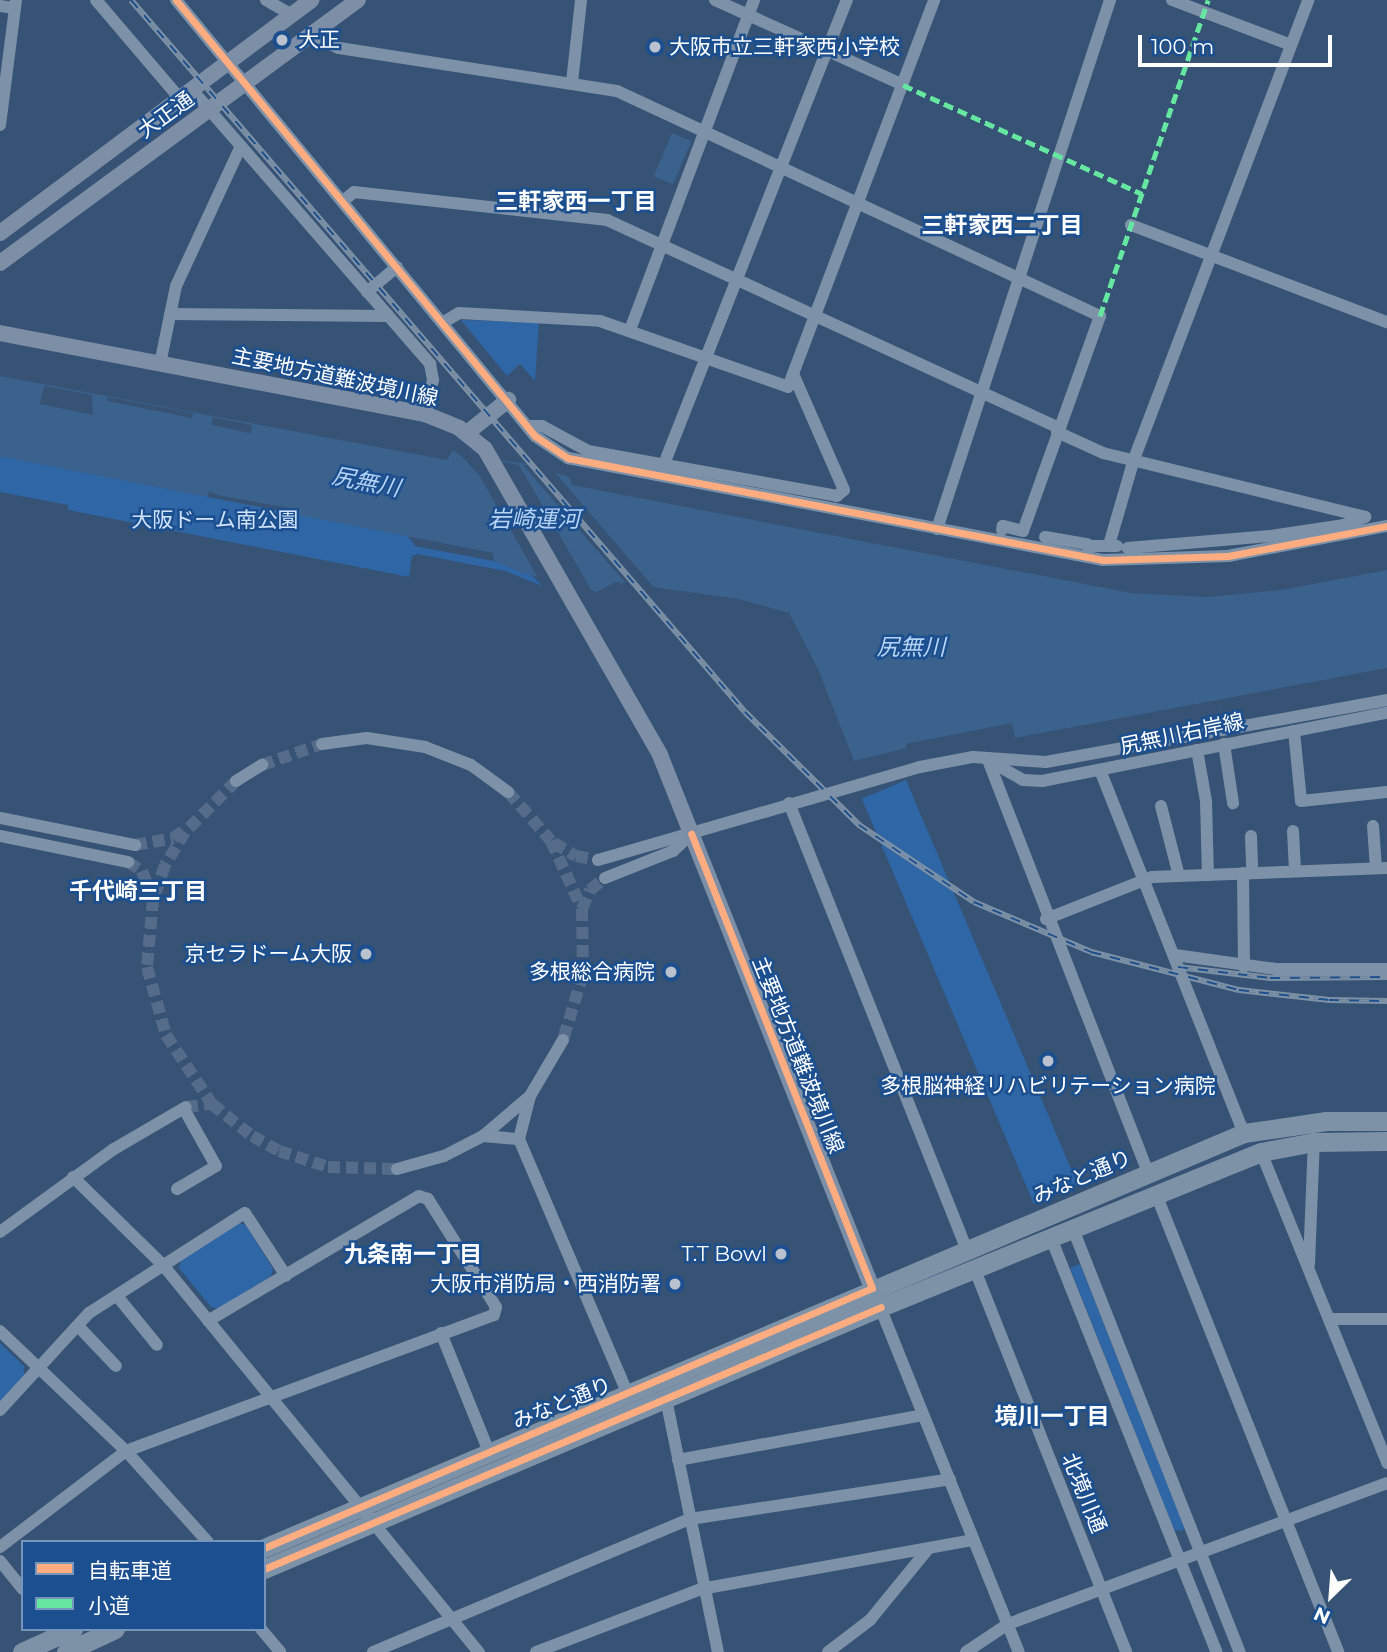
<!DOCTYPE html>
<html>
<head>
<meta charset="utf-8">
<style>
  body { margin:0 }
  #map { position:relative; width:1387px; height:1652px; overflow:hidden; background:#365274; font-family:Montserrat,"Noto Sans JP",sans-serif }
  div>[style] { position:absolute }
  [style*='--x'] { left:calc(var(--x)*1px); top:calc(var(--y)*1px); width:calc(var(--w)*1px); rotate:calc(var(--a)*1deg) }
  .green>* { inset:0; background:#2f66a5; transform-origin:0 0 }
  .water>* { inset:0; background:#3b618d; transform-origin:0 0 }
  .pier>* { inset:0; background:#365274; transform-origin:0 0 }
  .minor-tunnel>* { height:12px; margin-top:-6px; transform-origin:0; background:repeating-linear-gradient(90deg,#546c89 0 12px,transparent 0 18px) }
  .minor>* { height:12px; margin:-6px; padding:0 6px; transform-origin:6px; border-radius:6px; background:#7d92a8 }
  .major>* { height:16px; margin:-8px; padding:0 8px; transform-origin:8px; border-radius:8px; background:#7d8ea7 }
  .highway>* { height:19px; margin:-9.5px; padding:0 9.5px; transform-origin:9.5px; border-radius:9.5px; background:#7e92a7 }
  .rail>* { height:6px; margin-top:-3px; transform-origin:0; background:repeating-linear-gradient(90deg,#1b4f8f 0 10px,#7e92a7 0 20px); box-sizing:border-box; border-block:2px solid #7e92a7 }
  .quiet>* { height:5px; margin-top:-2.5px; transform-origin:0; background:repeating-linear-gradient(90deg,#66e7a1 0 10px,transparent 0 15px) }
  .cycleway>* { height:7px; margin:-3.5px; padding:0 3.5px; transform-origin:3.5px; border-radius:3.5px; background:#ffac80 }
  .dots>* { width:19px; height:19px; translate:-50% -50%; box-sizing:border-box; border:4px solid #1b4f8f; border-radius:50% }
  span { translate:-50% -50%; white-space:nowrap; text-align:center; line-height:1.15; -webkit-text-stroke:5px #1b4f8f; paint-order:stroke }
  .poi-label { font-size:21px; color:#fff }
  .left { translate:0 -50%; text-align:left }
  .right { translate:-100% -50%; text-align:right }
  .street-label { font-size:21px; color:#fff }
  .park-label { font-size:21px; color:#cfe3fa }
  .neighbourhood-label { font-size:23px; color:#fff; font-weight:700 }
  .water-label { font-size:23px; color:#b5d3f5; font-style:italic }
  .legend { position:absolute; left:21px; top:1540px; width:245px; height:91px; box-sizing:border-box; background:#1b4f8f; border:2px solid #7695bc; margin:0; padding:9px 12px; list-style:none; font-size:21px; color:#fff }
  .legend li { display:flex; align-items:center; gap:14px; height:35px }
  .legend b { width:35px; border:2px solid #7695bc }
  .north { position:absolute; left:1296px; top:1561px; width:70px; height:70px; -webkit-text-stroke:5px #1b4f8f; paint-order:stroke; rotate:205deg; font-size:19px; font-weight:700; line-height:28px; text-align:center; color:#fff }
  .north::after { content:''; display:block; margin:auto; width:24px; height:32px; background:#fff; clip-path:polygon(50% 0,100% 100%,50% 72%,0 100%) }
  .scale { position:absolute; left:1138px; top:35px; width:194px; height:32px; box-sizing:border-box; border:4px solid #fff; border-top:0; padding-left:9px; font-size:21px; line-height:24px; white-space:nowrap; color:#fff; -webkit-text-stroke:5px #1b4f8f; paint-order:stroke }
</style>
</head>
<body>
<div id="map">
  <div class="green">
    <i style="clip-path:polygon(461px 320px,539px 322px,535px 381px,520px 364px,507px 376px)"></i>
    <i style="clip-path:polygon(0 456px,408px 536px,415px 546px,509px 564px,522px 573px,528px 571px,542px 586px,505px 571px,417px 554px,412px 556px,409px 577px,68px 510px,68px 505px,0 492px)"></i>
    <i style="left:906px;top:780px;width:440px;height:48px;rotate:67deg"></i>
    <i style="clip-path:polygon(239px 1223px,246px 1225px,273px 1269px,271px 1276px,219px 1309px,211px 1307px,179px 1268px,181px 1260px)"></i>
    <i style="clip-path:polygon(1080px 1264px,1184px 1527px,1183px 1531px,1174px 1530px,1070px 1268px)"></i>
    <i style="clip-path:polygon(0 1343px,24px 1366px,24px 1375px,0 1401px)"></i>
  </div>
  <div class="water">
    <i style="left:672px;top:133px;width:21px;height:47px;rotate:23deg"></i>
    <i style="clip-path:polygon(0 376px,447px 460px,453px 450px,461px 456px,530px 464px,569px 477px,572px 485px,1131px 593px,1208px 597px,1281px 590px,1387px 570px,1387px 668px,1015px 738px,1012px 723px,906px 744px,907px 748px,854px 761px,818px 669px,789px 613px,739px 599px,616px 582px,597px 592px,523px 573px,494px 561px,493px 553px,0 456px)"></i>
  </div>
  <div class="pier">
    <i style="clip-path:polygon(44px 386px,92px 395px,93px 415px,40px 404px)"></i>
    <i style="clip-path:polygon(107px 397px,193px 413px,192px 418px,107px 401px)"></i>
    <i style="left:213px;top:417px;width:40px;height:8px;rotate:12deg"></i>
    <i style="clip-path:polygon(452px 446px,470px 456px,519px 465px,593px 593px,540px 581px,479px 475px)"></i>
    <i style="clip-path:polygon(539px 464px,550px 467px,657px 591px,629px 587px,523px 465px)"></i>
    <i style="clip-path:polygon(209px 491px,217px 495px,294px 509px,294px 513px,208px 497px)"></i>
  </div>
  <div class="minor-tunnel">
    <i style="--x:262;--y:765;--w:64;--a:-19.3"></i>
    <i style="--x:236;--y:781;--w:72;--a:135"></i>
    <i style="--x:185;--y:832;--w:39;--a:121"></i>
    <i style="--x:165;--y:865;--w:36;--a:109"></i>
    <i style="--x:153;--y:899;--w:68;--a:95"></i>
    <i style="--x:147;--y:967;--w:71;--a:74.4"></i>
    <i style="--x:166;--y:1035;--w:83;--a:56.3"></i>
    <i style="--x:212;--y:1104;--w:51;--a:38.7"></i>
    <i style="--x:252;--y:1136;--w:31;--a:29"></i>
    <i style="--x:279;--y:1151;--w:52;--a:18.1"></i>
    <i style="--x:328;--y:1167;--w:69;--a:1.7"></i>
    <i style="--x:508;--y:792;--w:65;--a:48.7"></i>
    <i style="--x:551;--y:841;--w:75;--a:65.5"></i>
    <i style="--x:582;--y:909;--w:65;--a:89.1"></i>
    <i style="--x:583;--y:974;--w:69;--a:106.9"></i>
    <i style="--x:554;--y:843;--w:26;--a:31"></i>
    <i style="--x:576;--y:856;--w:22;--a:10"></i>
    <i style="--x:135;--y:845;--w:39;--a:-10"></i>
    <i style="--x:173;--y:838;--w:14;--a:-36"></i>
    <i style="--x:128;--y:862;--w:17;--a:33"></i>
    <i style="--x:142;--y:871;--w:30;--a:69"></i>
    <i style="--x:582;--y:909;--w:21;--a:-67"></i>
    <i style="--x:590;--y:890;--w:19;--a:-39"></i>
    <i style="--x:186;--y:1107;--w:26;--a:-7"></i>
  </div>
  <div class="minor">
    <i style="--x:96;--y:0;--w:131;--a:49.6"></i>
    <i style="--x:176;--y:0;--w:565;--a:50.53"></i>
    <i style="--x:535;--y:436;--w:40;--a:34"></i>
    <i style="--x:568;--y:458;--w:545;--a:10.79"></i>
    <i style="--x:1103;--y:560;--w:125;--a:-1.8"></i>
    <i style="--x:1228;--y:556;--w:162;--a:-10.7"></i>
    <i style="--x:266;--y:0;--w:30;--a:30"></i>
    <i style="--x:715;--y:0;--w:206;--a:24.3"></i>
    <i style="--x:1172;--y:0;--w:127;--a:20.7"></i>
    <i style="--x:0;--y:6;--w:15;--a:8"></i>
    <i style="--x:311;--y:34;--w:31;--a:27"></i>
    <i style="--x:339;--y:48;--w:281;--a:8.8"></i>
    <i style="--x:617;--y:91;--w:533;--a:24.98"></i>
    <i style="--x:1100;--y:316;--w:228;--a:109.7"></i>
    <i style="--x:1023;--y:531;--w:21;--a:-166"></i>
    <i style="--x:1003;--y:526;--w:4;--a:104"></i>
    <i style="--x:572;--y:82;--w:82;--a:-83.7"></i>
    <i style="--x:193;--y:91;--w:362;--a:49"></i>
    <i style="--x:430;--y:364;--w:16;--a:79"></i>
    <i style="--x:433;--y:380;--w:35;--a:103"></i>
    <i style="--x:0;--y:125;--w:126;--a:-82.7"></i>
    <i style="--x:343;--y:201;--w:14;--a:-39"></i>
    <i style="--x:354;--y:192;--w:255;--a:6.3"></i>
    <i style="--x:607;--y:220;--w:498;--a:24.7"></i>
    <i style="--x:1131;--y:225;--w:274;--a:20.8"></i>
    <i style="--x:367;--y:292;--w:39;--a:-40"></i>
    <i style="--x:170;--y:314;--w:218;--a:0.5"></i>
    <i style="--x:444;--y:322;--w:17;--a:-31"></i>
    <i style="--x:459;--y:313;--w:141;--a:3.2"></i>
    <i style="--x:600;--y:321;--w:199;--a:19.3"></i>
    <i style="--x:788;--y:387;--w:414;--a:-69.3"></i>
    <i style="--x:630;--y:330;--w:353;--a:-69.4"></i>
    <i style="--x:160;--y:364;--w:80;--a:-78.4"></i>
    <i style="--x:176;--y:286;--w:154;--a:-65.1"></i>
    <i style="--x:528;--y:426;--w:14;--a:0"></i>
    <i style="--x:542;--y:426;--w:52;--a:28.5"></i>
    <i style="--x:588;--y:451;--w:253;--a:10.2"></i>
    <i style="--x:837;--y:496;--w:9;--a:-41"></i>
    <i style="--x:844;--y:490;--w:127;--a:-113.7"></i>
    <i style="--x:1057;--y:432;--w:51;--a:24.5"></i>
    <i style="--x:1103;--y:453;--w:270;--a:13.7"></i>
    <i style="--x:1365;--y:517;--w:22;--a:159"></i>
    <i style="--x:1344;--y:525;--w:75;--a:171.5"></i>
    <i style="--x:1270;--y:536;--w:143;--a:175.2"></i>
    <i style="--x:664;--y:464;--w:499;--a:-68.5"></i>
    <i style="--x:937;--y:529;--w:557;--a:-71.89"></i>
    <i style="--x:1045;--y:537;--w:43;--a:9.5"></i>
    <i style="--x:1109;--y:545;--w:90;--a:-73.8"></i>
    <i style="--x:1134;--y:459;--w:491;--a:-69.2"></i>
    <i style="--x:1087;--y:546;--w:30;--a:0"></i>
    <i style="--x:1294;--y:731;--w:70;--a:84.3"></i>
    <i style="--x:1301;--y:801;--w:86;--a:-6"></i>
    <i style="--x:322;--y:744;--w:45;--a:-7.6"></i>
    <i style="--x:367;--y:738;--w:59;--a:8.8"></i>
    <i style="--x:425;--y:747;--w:49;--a:21.4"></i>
    <i style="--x:471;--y:765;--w:46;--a:36.1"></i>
    <i style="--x:1224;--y:744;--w:60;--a:81.3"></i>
    <i style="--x:1197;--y:750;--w:52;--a:80"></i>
    <i style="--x:1206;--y:801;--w:74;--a:88.5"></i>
    <i style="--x:988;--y:760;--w:443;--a:68.8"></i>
    <i style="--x:990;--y:761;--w:38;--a:30"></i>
    <i style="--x:1023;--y:780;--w:19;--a:3"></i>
    <i style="--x:1042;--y:781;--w:352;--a:-11.2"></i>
    <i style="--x:1100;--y:770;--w:391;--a:68.4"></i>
    <i style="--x:236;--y:781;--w:31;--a:-32"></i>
    <i style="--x:789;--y:803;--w:482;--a:68.3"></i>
    <i style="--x:1161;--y:806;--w:72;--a:75.6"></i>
    <i style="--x:0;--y:818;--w:138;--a:11.3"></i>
    <i style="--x:1373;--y:826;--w:42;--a:85.9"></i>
    <i style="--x:1293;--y:831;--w:40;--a:87.1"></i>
    <i style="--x:0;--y:836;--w:131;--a:11.5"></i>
    <i style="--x:1251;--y:836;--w:37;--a:88"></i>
    <i style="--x:598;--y:860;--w:335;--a:-16.1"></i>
    <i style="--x:920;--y:767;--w:54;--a:-10.7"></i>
    <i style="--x:973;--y:757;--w:73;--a:3.9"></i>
    <i style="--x:1046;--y:762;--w:347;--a:-10.3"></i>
    <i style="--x:1243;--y:873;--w:94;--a:89.4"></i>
    <i style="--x:605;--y:878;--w:73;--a:-21.7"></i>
    <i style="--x:673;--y:851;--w:25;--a:-43"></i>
    <i style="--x:1046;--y:919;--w:114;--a:-21.6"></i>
    <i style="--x:1152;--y:877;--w:235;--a:-2.2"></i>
    <i style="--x:1175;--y:955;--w:102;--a:7.9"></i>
    <i style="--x:1276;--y:969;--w:111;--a:0"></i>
    <i style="--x:530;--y:1096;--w:44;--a:104.3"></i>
    <i style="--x:519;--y:1139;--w:278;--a:66.9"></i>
    <i style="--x:483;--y:1136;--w:36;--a:5"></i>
    <i style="--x:1261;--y:1152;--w:336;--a:67.9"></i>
    <i style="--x:397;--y:1169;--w:49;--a:-15.5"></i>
    <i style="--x:444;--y:1156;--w:44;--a:-27.1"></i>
    <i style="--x:483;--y:1136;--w:62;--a:-40.4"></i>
    <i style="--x:530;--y:1096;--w:65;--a:-59.5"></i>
    <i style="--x:73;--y:1177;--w:126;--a:44.4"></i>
    <i style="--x:163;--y:1265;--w:500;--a:50.8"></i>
    <i style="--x:177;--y:1189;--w:45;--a:-30.5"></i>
    <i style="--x:216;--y:1166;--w:65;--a:-119.3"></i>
    <i style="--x:1156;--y:1194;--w:493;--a:68.3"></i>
    <i style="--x:1073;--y:1229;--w:455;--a:68.5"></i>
    <i style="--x:0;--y:1232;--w:141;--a:-36.1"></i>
    <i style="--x:114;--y:1149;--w:83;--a:-30.3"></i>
    <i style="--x:1051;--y:1238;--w:446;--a:68.2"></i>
    <i style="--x:1309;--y:1264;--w:122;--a:-87.7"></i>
    <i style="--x:975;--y:1270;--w:411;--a:68.4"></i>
    <i style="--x:117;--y:1296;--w:63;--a:50.8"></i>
    <i style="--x:878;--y:1302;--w:377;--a:68.1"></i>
    <i style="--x:1330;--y:1319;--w:57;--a:0"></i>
    <i style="--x:78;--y:1326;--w:55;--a:46.5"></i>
    <i style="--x:0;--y:1331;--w:174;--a:43.6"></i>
    <i style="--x:126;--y:1451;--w:122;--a:48"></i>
    <i style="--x:441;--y:1333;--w:128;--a:68"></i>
    <i style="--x:666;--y:1399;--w:258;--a:78.4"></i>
    <i style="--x:0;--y:1410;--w:132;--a:-47.5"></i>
    <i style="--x:89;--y:1313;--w:185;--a:-32.7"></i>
    <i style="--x:245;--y:1213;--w:75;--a:56.9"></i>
    <i style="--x:678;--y:1460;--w:249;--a:-10.4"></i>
    <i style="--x:0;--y:1547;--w:158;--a:-37.3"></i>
    <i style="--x:126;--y:1451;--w:392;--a:-20.3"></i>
    <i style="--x:494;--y:1315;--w:8;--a:-76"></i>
    <i style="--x:496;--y:1307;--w:128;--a:-122.2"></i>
    <i style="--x:428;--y:1199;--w:9;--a:-162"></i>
    <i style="--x:419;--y:1196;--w:245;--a:149.4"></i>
    <i style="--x:0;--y:1561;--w:36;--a:51"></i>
    <i style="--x:261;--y:1629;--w:30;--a:50"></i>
    <i style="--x:373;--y:1652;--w:344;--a:-22.8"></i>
    <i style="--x:690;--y:1519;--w:263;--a:-8.7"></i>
    <i style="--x:536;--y:1652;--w:177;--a:-20.9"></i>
    <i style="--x:701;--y:1589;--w:277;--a:-10.2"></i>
    <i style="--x:828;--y:1652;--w:53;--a:-37.3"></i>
    <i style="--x:870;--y:1620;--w:93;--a:-50.7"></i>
    <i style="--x:966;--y:1652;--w:50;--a:-33.7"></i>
    <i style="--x:1008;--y:1624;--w:404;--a:-20.4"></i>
  </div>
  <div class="major">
    <i style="--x:0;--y:233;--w:389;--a:-36.8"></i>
    <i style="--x:0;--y:263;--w:444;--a:-36.3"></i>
    <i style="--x:0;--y:333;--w:433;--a:10.8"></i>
    <i style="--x:425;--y:414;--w:37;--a:22"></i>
    <i style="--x:459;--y:428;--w:33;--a:39"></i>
    <i style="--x:485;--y:449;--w:353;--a:60.2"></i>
    <i style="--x:660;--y:755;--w:574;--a:68.31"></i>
    <i style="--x:467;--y:433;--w:53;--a:-38.8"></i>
  </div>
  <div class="highway">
    <i style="--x:264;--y:1548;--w:1064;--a:-22.95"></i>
    <i style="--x:1244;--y:1133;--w:83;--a:-8.3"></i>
    <i style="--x:1326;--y:1121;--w:61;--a:0"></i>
    <i style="--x:264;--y:1569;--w:670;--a:-23.01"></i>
    <i style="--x:881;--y:1307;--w:410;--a:-22.2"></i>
    <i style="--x:1261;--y:1152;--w:54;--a:-10.7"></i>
    <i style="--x:1314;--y:1142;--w:73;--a:-0.8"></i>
    <i style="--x:22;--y:1652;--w:56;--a:-24.3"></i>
    <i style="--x:66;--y:1652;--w:54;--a:-25.1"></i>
  </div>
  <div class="rail">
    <i style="--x:131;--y:0;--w:940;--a:49.23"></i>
    <i style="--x:745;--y:712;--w:161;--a:44.7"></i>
    <i style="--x:859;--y:825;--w:138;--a:33.8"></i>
    <i style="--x:974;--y:902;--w:127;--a:23.1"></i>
    <i style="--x:1091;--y:952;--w:153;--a:14.4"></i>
    <i style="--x:1239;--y:990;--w:91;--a:6.3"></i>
    <i style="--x:1329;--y:1000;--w:58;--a:1"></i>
    <i style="--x:1178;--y:967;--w:93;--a:6.8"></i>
    <i style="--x:1270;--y:978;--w:117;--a:-0.5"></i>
  </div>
  <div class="quiet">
    <i style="--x:903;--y:85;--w:263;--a:24.5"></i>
    <i style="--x:1100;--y:316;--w:334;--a:-71.1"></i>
  </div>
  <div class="cycleway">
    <i style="--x:176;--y:0;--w:565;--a:50.53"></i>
    <i style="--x:535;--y:436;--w:40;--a:34"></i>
    <i style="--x:568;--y:458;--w:545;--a:10.79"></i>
    <i style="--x:1103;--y:560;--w:125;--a:-1.8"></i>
    <i style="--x:1228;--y:556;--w:162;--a:-10.7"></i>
    <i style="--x:264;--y:1548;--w:661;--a:-23.15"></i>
    <i style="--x:872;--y:1288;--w:489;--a:-111.7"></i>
    <i style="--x:264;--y:1569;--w:670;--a:-23.01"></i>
  </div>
  <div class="dots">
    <i style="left:282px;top:40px;background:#b9c2ce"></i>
    <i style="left:655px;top:47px;background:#b9c2ce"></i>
    <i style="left:366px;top:954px;background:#b9c2ce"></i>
    <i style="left:671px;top:972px;background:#b9c2ce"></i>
    <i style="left:1048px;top:1061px;background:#b9c2ce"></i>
    <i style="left:781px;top:1254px;background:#b9c2ce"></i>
    <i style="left:675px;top:1284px;background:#b9c2ce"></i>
  </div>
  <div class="poi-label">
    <span class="left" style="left:298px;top:40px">大正</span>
    <span class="left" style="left:669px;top:47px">大阪市立三軒家西小学校</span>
    <span class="right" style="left:352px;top:954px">京セラドーム大阪</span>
    <span class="right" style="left:655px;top:972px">多根総合病院</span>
    <span style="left:1048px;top:1086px">多根脳神経リハビリテーション病院</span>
    <span class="right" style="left:767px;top:1254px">T.T Bowl</span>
    <span class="right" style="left:661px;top:1284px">大阪市消防局・西消防署</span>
  </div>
  <div class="street-label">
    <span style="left:166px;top:115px;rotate:-36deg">大正通</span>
    <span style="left:335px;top:377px;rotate:12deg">主要地方道難波境川線</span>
    <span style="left:1182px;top:734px;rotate:-12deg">尻無川右岸線</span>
    <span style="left:798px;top:1055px;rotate:68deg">主要地方道難波境川線</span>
    <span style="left:1082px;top:1177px;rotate:-23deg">みなと通り</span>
    <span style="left:562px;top:1403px;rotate:-22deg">みなと通り</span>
    <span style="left:1084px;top:1493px;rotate:68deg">北境川通</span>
  </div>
  <div class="park-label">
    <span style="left:215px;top:520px">大阪ドーム南公園</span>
  </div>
  <div class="neighbourhood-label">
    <span style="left:576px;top:201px">三軒家西一丁目</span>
    <span style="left:1002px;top:225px">三軒家西二丁目</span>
    <span style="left:138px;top:891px">千代崎三丁目</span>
    <span style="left:413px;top:1254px">九条南一丁目</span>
    <span style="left:1052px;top:1416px">境川一丁目</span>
  </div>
  <div class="water-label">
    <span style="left:366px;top:482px;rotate:11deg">尻無川</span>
    <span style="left:534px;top:519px">岩崎運河</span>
    <span style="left:911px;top:647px">尻無川</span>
  </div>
  <ul class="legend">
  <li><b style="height:9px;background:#ffac80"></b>自転車道</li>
  <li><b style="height:9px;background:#66e7a1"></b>小道</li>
  </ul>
  <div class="north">N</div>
  <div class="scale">100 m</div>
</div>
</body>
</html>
